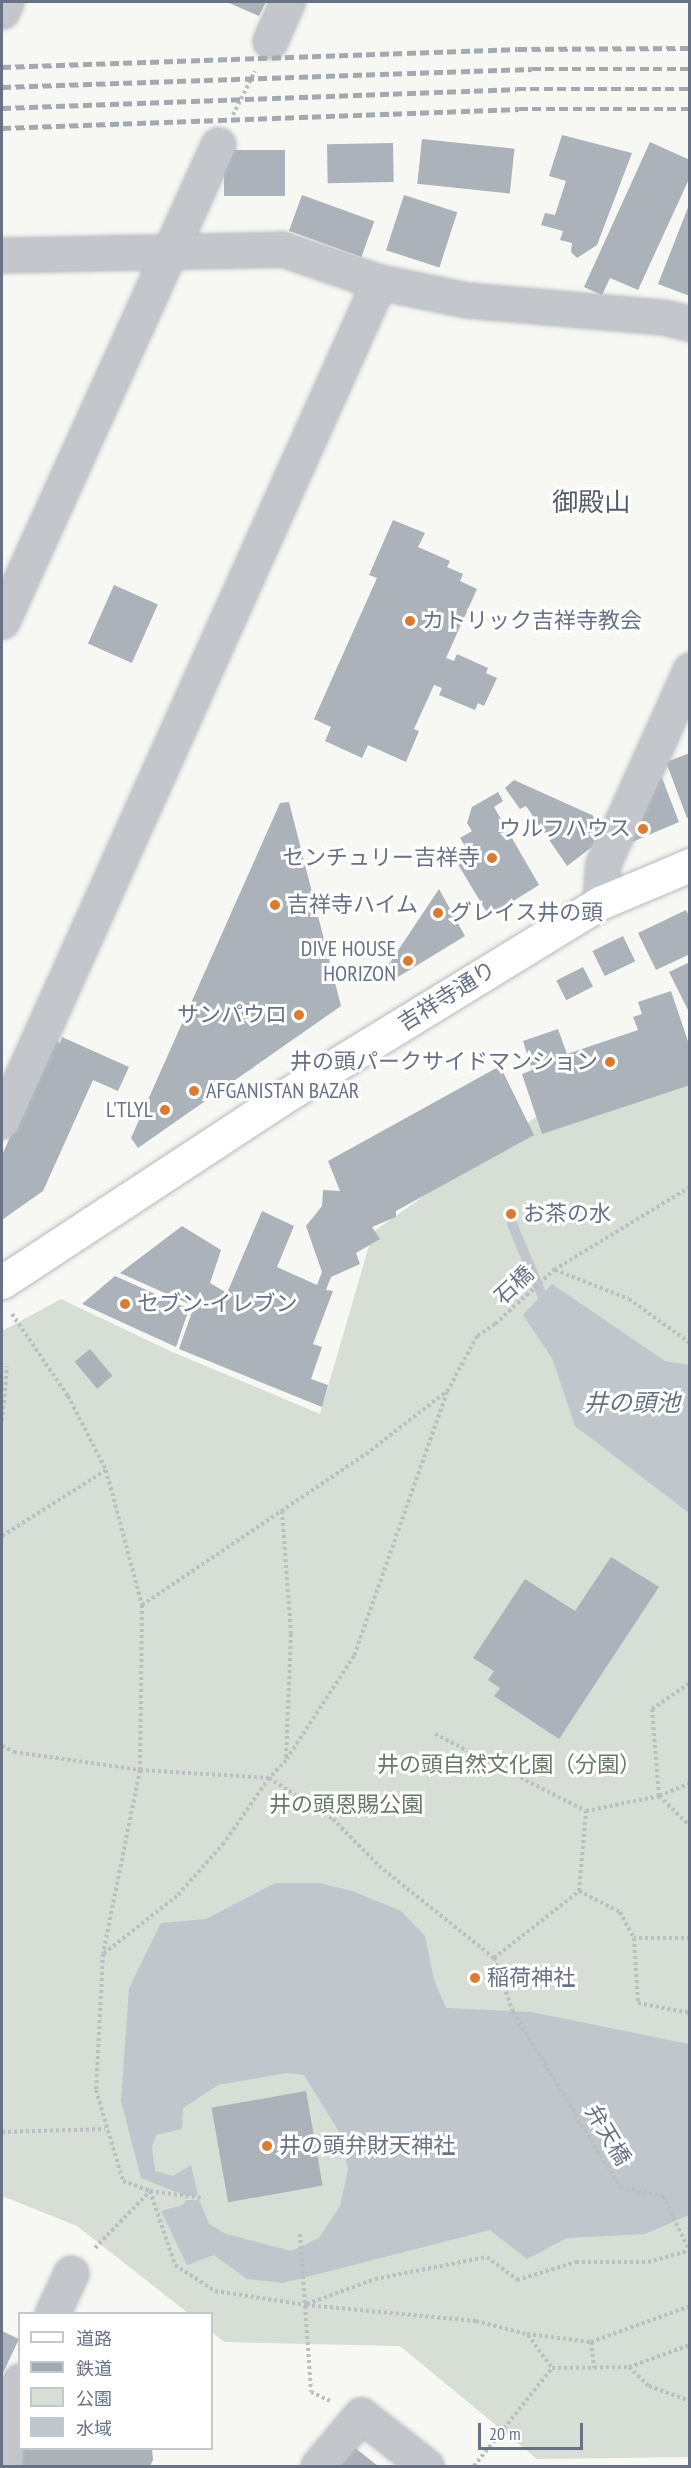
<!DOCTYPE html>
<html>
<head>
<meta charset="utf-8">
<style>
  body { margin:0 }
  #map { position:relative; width:691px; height:2468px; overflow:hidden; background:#f7f7f4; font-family:"PT Sans Narrow","Noto Sans JP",sans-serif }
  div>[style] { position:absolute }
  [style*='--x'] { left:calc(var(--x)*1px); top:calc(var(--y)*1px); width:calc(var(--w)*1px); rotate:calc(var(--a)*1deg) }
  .green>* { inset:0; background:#d7ded6 }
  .water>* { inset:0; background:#bfc6cc }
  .stream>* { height:10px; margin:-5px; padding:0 5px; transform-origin:5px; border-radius:5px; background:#bfc6cc }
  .building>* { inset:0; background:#acb2b9; transform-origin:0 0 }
  .path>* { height:4px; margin-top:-2px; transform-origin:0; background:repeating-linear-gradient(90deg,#bdbec1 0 3px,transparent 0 6px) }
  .roads { filter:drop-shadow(0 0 2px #b6b9be) drop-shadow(0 0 2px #b6b9be) }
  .minor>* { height:33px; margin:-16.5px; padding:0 16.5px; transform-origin:16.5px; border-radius:16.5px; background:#c3c6ca }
  .major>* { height:33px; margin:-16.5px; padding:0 16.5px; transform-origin:16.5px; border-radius:16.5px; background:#fff }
  .rail>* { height:4.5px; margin-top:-2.25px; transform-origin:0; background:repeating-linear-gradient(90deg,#a4a8af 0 9px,transparent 0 13.5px) }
  .dots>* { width:16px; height:16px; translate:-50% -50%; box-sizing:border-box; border:3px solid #fff; border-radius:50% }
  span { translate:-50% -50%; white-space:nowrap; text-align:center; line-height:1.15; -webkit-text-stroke:6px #fff; paint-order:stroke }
  .poi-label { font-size:22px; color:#687284 }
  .left { translate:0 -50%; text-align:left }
  .right { translate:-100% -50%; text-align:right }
  .street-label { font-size:22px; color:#687284 }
  .park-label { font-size:22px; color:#667b66 }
  .water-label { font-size:24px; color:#637380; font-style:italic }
  .quarter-label { font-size:26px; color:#555c69 }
  .frame { position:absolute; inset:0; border:3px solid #687284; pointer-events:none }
  .legend { position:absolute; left:18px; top:2312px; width:195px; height:138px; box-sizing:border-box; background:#fff; border:2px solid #c3c7ce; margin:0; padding:8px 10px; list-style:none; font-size:18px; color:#687284 }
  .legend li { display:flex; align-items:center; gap:12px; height:30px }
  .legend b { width:30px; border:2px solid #c3c7ce }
  .scale { position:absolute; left:478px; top:2423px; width:105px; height:27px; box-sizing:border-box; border:3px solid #687284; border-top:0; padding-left:8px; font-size:18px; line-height:21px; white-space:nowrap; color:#687284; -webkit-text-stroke:4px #fff; paint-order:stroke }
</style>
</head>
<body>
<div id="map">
  <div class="green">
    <i style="clip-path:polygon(689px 1057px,689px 2457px,537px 2459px,400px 2346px,224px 2342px,212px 2332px,212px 2314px,188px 2313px,77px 2226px,2px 2196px,2px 1331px,61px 1299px,170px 1351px,320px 1414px,373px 1232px,553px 1105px)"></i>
  </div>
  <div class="water">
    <i style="clip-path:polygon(552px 1284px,665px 1361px,689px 1365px,689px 1513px,575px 1426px,552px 1358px,523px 1315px)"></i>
    <i style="clip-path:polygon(275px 1883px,319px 1883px,352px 1891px,401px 1911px,425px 1936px,434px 1980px,446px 2008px,531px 2012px,689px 2044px,689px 2215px,645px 2234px,567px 2238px,527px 2259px,490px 2230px,283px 2283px,247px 2279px,214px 2255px,187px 2265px,161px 2211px,183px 2205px,186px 2200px,199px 2200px,209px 2224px,226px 2234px,291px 2251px,319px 2238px,340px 2206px,348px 2169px,339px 2132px,304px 2075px,286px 2073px,218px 2085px,183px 2108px,182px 2129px,156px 2135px,152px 2147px,155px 2171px,173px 2176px,191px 2165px,198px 2196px,186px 2196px,141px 2178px,121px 2101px,129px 1988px,161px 1923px,206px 1919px)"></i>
  </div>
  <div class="stream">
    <i style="--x:512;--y:1224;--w:77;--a:67.1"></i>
  </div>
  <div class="building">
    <i style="clip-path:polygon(227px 2px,266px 2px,259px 16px)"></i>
    <i style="clip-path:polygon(562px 135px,632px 153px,597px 245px,577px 258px,571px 252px,572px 243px,560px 240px,563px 231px,541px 225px,545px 213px,555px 215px,566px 181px,549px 176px)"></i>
    <i style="left:422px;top:139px;width:93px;height:45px;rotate:6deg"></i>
    <i style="clip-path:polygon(650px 142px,690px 160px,690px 177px,638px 290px,610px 278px,602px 295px,584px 287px)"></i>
    <i style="left:393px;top:143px;width:39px;height:66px;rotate:89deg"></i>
    <i style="left:224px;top:150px;width:61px;height:46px"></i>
    <i style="left:302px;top:195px;width:77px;height:38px;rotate:20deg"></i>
    <i style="left:404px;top:195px;width:56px;height:58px;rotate:18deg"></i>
    <i style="clip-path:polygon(689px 205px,690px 205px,690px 296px,658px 284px)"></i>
    <i style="clip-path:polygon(393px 520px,425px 533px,418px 547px,450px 561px,447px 567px,463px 574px,460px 581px,477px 589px,446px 658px,454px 661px,457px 654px,488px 668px,486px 673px,497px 678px,484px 706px,478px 703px,475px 710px,439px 695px,442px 688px,434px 685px,414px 729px,419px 731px,406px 762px,368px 745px,362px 758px,325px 741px,331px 727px,314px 719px,377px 578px,369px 575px)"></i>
    <i style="left:114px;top:585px;width:48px;height:64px;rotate:24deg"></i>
    <i style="clip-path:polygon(690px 753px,690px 817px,687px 818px,666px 762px)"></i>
    <i style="clip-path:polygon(662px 778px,679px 822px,625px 845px,647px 785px)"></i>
    <i style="clip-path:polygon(514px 780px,603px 820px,592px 847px,567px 866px,526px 806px,520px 809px,505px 788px)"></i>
    <i style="clip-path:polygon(498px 792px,503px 801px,494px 807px,539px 885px,489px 916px,456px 861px,470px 854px,460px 838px,472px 831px,467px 823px,472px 807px)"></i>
    <i style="clip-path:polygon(289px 802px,341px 1006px,138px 1148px,131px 1138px,280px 803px)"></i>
    <i style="clip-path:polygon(439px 889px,465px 936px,398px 977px,389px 964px)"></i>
    <i style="clip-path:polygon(686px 910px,690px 918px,690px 954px,656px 970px,638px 933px)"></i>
    <i style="left:623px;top:936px;width:28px;height:34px;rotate:64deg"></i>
    <i style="clip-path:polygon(690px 962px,690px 1014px,669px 972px)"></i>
    <i style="left:583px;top:967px;width:22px;height:30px;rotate:63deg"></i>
    <i style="clip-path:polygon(671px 991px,690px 1047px,690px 1085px,542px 1134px,522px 1074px,532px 1070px,523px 1041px,558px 1029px,567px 1054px,638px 1030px,633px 1017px,642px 1014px,638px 1002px)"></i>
    <i style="clip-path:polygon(62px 1037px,129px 1067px,118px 1091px,93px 1080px,43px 1191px,2px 1220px,2px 1155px,54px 1040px,60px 1043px)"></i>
    <i style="clip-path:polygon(500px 1066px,534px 1135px,396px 1211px,396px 1217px,372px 1227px,380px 1239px,356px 1253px,360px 1264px,331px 1277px,326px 1290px,333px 1291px,313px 1344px,322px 1347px,311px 1379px,328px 1385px,322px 1407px,179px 1349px,194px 1306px,120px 1273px,182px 1226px,221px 1250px,210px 1283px,227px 1293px,262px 1211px,294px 1226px,277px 1267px,317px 1285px,322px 1272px,306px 1226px,322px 1206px,323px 1190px,340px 1191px,328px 1161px)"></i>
    <i style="clip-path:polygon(115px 1276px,189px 1309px,176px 1347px,82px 1304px)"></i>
    <i style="left:90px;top:1349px;width:35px;height:20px;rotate:50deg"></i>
    <i style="clip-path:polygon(611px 1557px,659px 1587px,559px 1739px,494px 1696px,500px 1688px,488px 1680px,494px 1671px,473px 1658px,525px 1579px,575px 1611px)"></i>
    <i style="left:306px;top:2091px;width:96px;height:96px;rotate:80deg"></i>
    <i style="clip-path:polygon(2px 2331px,19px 2339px,2px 2375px)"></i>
    <i style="clip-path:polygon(350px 2444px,378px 2466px,332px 2466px)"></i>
    <i style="clip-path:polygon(20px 2448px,152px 2448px,153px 2460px,150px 2466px,15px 2466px)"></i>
  </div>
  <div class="path">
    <i style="--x:233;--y:115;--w:49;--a:-63.4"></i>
    <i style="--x:690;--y:1187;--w:158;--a:148.7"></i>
    <i style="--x:555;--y:1269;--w:81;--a:137.5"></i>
    <i style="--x:495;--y:1324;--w:22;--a:146"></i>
    <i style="--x:477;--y:1336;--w:64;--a:118.2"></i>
    <i style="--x:447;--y:1392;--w:280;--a:109.4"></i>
    <i style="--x:354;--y:1656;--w:124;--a:123.2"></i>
    <i style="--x:286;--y:1760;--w:25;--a:133"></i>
    <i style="--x:269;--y:1778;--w:79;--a:124.7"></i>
    <i style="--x:224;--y:1843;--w:71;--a:131.6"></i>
    <i style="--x:177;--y:1896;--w:94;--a:141.9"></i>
    <i style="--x:103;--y:1954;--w:136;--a:92.9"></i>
    <i style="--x:96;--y:2090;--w:95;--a:73.5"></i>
    <i style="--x:123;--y:2181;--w:29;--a:20"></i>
    <i style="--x:150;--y:2191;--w:78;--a:71.3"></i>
    <i style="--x:175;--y:2265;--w:48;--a:33"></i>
    <i style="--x:215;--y:2291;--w:92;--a:8.7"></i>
    <i style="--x:306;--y:2305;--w:171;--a:5.4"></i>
    <i style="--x:476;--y:2321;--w:53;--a:14.3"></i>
    <i style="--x:527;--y:2334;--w:64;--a:7.1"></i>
    <i style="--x:591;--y:2342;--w:105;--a:-20"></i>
    <i style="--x:555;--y:1270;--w:79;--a:21.4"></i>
    <i style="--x:629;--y:1299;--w:75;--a:35.8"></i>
    <i style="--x:12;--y:1314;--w:99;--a:55.7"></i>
    <i style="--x:68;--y:1396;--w:83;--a:62.8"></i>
    <i style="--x:2;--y:1421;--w:55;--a:-84.8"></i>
    <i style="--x:282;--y:1511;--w:123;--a:85.8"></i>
    <i style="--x:291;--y:1634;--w:125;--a:92.3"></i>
    <i style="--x:2;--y:1536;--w:123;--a:-32.4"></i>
    <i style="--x:106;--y:1470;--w:140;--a:75.1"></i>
    <i style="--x:142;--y:1605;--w:165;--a:90.7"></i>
    <i style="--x:140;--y:1770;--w:187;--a:101.4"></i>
    <i style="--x:142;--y:1605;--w:270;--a:-34"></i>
    <i style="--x:366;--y:1454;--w:101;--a:-37.8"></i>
    <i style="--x:435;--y:1734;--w:169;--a:27"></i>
    <i style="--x:586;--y:1811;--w:75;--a:-11.6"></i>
    <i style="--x:659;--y:1796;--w:87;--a:-94.6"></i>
    <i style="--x:652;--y:1709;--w:46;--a:-34.4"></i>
    <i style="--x:2;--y:1746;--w:13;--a:27"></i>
    <i style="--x:14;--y:1752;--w:127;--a:8.1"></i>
    <i style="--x:140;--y:1770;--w:129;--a:3.5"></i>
    <i style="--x:269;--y:1778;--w:76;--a:32.6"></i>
    <i style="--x:333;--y:1819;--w:66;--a:45.6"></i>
    <i style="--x:379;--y:1866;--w:147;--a:38.7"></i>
    <i style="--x:494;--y:1958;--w:57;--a:70.6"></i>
    <i style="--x:513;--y:2012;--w:205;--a:58.6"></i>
    <i style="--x:620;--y:2187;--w:44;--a:11.8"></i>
    <i style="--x:663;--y:2196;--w:62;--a:64.3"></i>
    <i style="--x:690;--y:1783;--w:34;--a:157"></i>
    <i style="--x:659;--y:1796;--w:43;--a:44.1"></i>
    <i style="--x:579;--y:1891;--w:80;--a:-85"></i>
    <i style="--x:690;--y:1938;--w:56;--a:180"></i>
    <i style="--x:634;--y:1938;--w:65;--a:86.5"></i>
    <i style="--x:638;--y:2003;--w:53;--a:10.9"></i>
    <i style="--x:494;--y:1958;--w:108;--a:-38.2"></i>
    <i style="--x:579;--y:1891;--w:46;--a:27.1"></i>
    <i style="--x:620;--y:1912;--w:30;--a:62"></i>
    <i style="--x:2;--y:2132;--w:103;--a:-1.7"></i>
    <i style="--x:300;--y:2234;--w:158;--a:86"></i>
    <i style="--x:311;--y:2392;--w:21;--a:25"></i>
    <i style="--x:95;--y:2248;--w:79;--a:-46"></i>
    <i style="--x:150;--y:2191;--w:52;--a:7.7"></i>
    <i style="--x:307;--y:2304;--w:72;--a:-20.2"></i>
    <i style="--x:375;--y:2279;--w:114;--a:-11.1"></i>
    <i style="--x:487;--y:2257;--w:38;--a:37"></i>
    <i style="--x:517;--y:2280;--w:62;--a:-17"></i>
    <i style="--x:576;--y:2262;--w:72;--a:0"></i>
    <i style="--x:648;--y:2262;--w:41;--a:-15.4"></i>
    <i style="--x:528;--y:2335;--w:41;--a:54"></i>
    <i style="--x:591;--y:2342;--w:26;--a:83"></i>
    <i style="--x:629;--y:2367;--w:28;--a:44"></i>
    <i style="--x:649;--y:2386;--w:44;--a:20.1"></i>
    <i style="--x:474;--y:2466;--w:125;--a:-51.5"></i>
    <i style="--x:552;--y:2368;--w:77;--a:-0.7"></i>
    <i style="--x:629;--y:2367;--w:65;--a:-19.8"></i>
  </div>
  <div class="roads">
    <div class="minor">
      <i style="--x:2;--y:11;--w:10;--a:-66"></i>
      <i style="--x:270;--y:41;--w:43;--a:-66.4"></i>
      <i style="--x:2;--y:255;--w:280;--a:-1.2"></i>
      <i style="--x:282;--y:249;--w:102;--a:18.8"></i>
      <i style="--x:379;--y:282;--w:90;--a:11.6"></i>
      <i style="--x:467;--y:300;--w:197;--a:5"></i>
      <i style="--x:663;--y:317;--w:28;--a:13"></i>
      <i style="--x:2;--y:621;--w:523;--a:-65.59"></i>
      <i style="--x:600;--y:903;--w:39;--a:-86"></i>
      <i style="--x:603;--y:864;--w:213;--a:-65.8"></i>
      <i style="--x:2;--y:1121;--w:920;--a:-65.8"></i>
      <i style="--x:52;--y:2314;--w:45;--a:-65.1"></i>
      <i style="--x:5;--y:2466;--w:64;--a:-86.4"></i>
      <i style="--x:9;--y:2402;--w:24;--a:-62"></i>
      <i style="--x:318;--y:2466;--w:67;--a:-49.9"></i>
      <i style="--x:361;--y:2415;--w:83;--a:38.1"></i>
    </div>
    <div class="major">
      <i style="--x:2;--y:1282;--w:344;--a:-33.3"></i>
      <i style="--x:290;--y:1093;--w:364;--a:-31.5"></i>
      <i style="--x:600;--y:903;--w:98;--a:-22.9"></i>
    </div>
  </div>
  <div class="rail">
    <i style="--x:2;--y:67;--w:516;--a:-2"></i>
    <i style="--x:518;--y:49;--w:172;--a:-0.3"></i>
    <i style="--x:2;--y:87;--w:530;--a:-1.95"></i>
    <i style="--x:532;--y:69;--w:158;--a:0"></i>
    <i style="--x:2;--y:108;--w:515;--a:-2.11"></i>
    <i style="--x:517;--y:89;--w:173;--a:0"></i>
    <i style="--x:2;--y:128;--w:517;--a:-2.1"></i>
    <i style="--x:519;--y:109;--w:171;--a:0"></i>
  </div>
  <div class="dots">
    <i style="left:410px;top:621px;background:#db7b31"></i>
    <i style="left:643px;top:829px;background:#db7b31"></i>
    <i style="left:492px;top:858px;background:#db7b31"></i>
    <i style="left:275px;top:905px;background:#db7b31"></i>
    <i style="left:438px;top:913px;background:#db7b31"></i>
    <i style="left:408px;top:961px;background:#db7b31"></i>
    <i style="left:299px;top:1015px;background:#db7b31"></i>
    <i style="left:610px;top:1062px;background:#db7b31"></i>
    <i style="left:194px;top:1091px;background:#db7b31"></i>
    <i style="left:165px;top:1110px;background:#db7b31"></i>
    <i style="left:511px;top:1214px;background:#db7b31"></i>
    <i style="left:125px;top:1304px;background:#db7b31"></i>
    <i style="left:475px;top:1978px;background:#db7b31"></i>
    <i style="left:267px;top:2146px;background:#db7b31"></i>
  </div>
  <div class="poi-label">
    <span class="left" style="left:422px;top:621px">カトリック吉祥寺教会</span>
    <span class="right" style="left:631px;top:829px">ウルフハウス</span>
    <span class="right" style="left:480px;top:858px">センチュリー吉祥寺</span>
    <span class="left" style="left:287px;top:905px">吉祥寺ハイム</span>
    <span class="left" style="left:450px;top:913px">グレイス井の頭</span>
    <span class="right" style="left:396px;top:961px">DIVE HOUSE<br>HORIZON</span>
    <span class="right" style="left:287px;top:1015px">サンパウロ</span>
    <span class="right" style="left:598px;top:1062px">井の頭パークサイドマンション</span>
    <span class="left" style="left:206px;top:1091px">AFGANISTAN BAZAR</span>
    <span class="right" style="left:153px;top:1110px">L'TLYL</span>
    <span class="left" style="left:523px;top:1214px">お茶の水</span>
    <span class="left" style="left:137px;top:1304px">セブン-イレブン</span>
    <span class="left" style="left:487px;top:1978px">稲荷神社</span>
    <span class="left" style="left:279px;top:2146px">井の頭弁財天神社</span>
  </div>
  <div class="street-label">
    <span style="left:447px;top:996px;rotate:-32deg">吉祥寺通り</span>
    <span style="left:514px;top:1285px;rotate:-43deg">石橋</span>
    <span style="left:608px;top:2135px;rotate:59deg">弁天橋</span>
  </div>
  <div class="park-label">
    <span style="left:509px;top:1765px">井の頭自然文化園（分園）</span>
    <span style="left:346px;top:1805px">井の頭恩賜公園</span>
  </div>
  <div class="water-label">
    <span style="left:632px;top:1403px">井の頭池</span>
  </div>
  <div class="quarter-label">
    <span style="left:591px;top:502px">御殿山</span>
  </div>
  <div class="frame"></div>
  <ul class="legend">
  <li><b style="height:8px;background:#fff"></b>道路</li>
  <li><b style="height:8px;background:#a4a8af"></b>鉄道</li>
  <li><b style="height:16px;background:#d7ded6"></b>公園</li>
  <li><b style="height:16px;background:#bfc6cc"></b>水域</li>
  </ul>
  <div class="scale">20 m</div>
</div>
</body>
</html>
